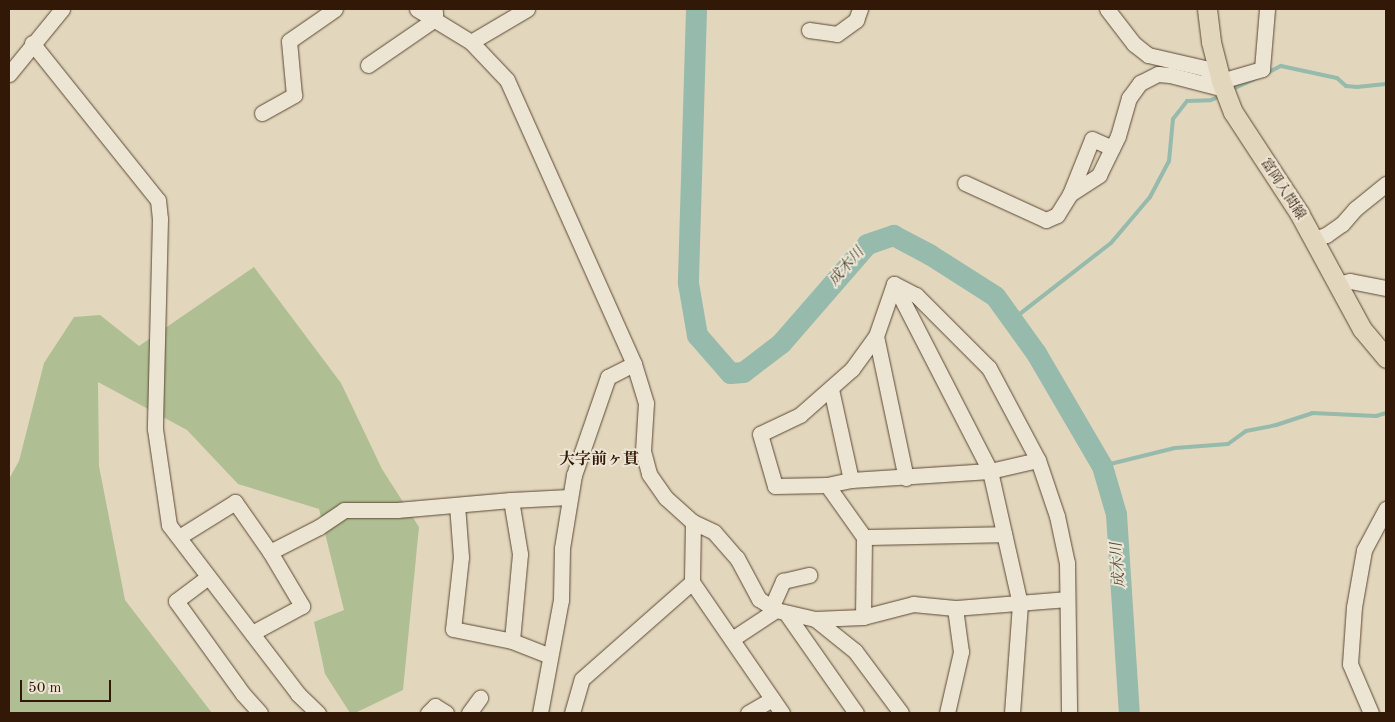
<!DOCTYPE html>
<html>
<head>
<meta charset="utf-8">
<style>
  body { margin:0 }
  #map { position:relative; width:1395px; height:722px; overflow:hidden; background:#e2d7bd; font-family:"Old Standard TT","Noto Serif JP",serif }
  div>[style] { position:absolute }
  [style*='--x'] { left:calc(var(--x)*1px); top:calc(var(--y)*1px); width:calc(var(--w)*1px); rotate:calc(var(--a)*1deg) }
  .green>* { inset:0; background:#b0bf93 }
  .stream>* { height:4px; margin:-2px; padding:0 2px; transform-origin:2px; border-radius:2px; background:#96baab }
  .river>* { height:21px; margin:-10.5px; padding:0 10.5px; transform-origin:10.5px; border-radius:10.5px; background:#96baab }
  .roads { filter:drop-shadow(0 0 1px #5e4834) drop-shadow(0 0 1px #5e4834) }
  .minor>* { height:15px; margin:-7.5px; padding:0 7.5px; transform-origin:7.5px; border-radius:7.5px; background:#ece5d4 }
  .major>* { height:19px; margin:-9.5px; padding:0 9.5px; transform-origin:9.5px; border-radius:9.5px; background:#e2d7bd }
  span { translate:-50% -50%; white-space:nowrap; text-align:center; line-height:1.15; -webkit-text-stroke:4px #ece5d4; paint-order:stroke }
  .street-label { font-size:14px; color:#321806 }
  .water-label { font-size:15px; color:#504938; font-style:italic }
  .quarter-label { font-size:16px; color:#321806; font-weight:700 }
  .frame { position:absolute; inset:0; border:10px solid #321806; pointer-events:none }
  .scale { position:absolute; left:20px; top:680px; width:91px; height:22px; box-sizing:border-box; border:2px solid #321806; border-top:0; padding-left:6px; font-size:15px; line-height:18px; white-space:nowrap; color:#321806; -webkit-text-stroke:4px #ece5d4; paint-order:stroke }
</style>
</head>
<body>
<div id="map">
  <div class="green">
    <i style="clip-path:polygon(254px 267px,341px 383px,382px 469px,419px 527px,403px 690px,355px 713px,350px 713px,325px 674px,314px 622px,344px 610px,319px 509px,238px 484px,187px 430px,98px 382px,99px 466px,125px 600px,212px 713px,9px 713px,9px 479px,19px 461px,44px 363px,74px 317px,100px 315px,139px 346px)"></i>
  </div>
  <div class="stream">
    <i style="--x:1265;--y:74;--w:18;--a:-27"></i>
    <i style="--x:1281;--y:66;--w:57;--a:12.1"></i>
    <i style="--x:1337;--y:78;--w:12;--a:42"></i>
    <i style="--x:1346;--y:86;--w:11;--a:5"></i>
    <i style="--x:1357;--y:87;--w:29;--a:-6"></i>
    <i style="--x:1235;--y:88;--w:26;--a:-25"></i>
    <i style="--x:1012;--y:320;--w:125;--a:-37.9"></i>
    <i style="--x:1111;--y:243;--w:60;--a:-49.7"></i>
    <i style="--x:1150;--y:197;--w:41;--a:-62.2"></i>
    <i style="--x:1169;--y:161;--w:42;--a:-84.6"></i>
    <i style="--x:1173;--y:119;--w:23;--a:-52"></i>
    <i style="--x:1187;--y:101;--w:24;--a:-2"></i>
    <i style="--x:1211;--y:100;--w:5;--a:-22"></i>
    <i style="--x:1102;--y:466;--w:75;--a:-13.9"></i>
    <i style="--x:1175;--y:448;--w:53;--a:-4.3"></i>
    <i style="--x:1228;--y:444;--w:22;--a:-36"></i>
    <i style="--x:1246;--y:431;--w:31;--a:-11"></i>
    <i style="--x:1276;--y:425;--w:38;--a:-18"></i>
    <i style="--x:1312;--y:413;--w:64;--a:2.7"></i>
    <i style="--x:1376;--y:416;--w:10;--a:-17"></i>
  </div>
  <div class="river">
    <i style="--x:696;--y:9;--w:274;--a:91.7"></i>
    <i style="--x:688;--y:283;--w:53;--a:80.2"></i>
    <i style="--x:697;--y:335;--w:50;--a:49"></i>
    <i style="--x:730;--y:373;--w:13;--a:-4"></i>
    <i style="--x:743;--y:372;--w:48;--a:-37.3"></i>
    <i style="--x:781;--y:343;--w:131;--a:-49"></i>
    <i style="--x:867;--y:244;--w:28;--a:-19"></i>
    <i style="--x:893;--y:235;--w:41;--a:27.8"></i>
    <i style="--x:929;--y:254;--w:78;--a:32.5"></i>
    <i style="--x:995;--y:296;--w:70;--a:54.3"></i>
    <i style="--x:1036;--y:353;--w:131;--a:59.7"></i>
    <i style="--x:1102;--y:466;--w:50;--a:73.7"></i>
    <i style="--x:1116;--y:514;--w:199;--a:86.3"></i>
  </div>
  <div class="roads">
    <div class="minor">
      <i style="--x:417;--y:9;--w:63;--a:31.4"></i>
      <i style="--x:471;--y:42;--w:52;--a:46.5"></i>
      <i style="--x:507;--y:80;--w:311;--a:65.9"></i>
      <i style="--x:634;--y:364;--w:41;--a:72.9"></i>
      <i style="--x:646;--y:403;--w:48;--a:93.6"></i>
      <i style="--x:643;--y:451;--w:24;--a:75"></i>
      <i style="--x:649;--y:474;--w:29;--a:55"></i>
      <i style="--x:666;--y:498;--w:36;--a:42"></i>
      <i style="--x:693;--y:522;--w:23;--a:25"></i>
      <i style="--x:714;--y:532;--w:35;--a:49"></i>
      <i style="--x:737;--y:558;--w:47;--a:61.8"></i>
      <i style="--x:759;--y:599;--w:20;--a:33"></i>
      <i style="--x:776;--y:610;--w:40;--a:13"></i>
      <i style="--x:815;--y:619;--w:48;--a:-2.4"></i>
      <i style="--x:863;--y:617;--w:52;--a:-14.6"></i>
      <i style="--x:913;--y:604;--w:42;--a:5.4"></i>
      <i style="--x:955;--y:608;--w:112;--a:-4.6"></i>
      <i style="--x:1107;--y:9;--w:44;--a:52.4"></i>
      <i style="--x:1134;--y:44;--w:18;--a:38"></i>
      <i style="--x:1148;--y:55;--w:57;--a:13.1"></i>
      <i style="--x:1204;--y:68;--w:21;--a:37"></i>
      <i style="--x:1221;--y:81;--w:43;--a:-16.3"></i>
      <i style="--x:1262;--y:69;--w:60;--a:-85.2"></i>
      <i style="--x:809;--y:30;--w:28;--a:8"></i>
      <i style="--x:837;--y:34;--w:24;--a:-36"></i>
      <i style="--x:856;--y:20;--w:12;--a:-70"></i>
      <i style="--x:471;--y:42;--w:65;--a:-30.5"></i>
      <i style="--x:32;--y:43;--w:201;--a:51.3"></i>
      <i style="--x:158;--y:200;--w:19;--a:84"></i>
      <i style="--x:160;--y:219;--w:210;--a:91.4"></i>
      <i style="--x:155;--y:429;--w:97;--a:81.7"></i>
      <i style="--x:169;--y:525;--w:213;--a:52.6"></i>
      <i style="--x:298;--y:694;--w:28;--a:44"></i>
      <i style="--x:368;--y:65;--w:81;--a:-34.5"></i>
      <i style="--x:435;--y:19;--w:7;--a:-90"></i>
      <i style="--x:9;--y:74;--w:84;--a:-50.8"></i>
      <i style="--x:262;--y:113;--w:37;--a:-29"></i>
      <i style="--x:294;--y:95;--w:54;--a:-95.3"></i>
      <i style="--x:289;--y:41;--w:56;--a:-34.8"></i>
      <i style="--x:965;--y:183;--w:89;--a:24.6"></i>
      <i style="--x:1046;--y:220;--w:12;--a:-24"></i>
      <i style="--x:1057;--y:215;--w:25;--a:-58"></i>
      <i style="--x:1070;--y:194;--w:35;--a:-33"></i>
      <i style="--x:1099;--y:175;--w:43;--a:-64"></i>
      <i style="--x:1118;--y:136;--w:40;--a:-74"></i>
      <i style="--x:1129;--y:98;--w:19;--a:-54"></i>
      <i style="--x:1140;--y:83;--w:20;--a:-27"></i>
      <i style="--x:1158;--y:74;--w:12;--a:5"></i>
      <i style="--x:1170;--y:75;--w:56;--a:14.5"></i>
      <i style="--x:1070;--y:194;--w:59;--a:-68.2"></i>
      <i style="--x:1092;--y:139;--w:22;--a:24"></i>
      <i style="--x:1314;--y:239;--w:13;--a:-18"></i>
      <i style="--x:1326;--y:235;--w:19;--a:-35"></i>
      <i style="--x:1342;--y:224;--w:20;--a:-49"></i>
      <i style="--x:1355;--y:209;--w:40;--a:-39"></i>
      <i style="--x:894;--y:284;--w:55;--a:109.1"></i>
      <i style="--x:876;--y:336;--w:41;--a:126"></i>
      <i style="--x:852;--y:369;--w:69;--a:138.5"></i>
      <i style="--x:800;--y:415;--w:44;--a:154.6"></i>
      <i style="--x:760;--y:434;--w:54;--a:73.9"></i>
      <i style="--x:775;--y:486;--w:52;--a:-1.1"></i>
      <i style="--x:827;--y:485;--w:25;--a:-12"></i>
      <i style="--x:851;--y:480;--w:139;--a:-3.7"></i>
      <i style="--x:990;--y:471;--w:49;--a:-12.9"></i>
      <i style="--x:894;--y:284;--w:25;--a:27"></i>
      <i style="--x:916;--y:295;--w:103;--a:45"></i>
      <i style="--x:989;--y:368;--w:104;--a:62"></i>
      <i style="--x:1038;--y:460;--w:59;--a:71.3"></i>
      <i style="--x:1057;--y:516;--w:48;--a:78"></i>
      <i style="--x:1067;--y:563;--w:150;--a:89.2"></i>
      <i style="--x:894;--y:284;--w:210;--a:62.8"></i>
      <i style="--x:990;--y:471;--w:136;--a:77.3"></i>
      <i style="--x:1020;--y:604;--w:109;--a:94.2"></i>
      <i style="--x:1338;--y:284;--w:12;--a:-14"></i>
      <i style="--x:1350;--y:281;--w:37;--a:11"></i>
      <i style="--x:876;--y:336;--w:145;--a:78.1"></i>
      <i style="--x:831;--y:389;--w:93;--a:77.6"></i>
      <i style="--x:827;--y:485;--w:64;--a:54.6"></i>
      <i style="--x:864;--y:537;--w:80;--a:90.7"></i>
      <i style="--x:511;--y:500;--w:55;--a:80.5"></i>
      <i style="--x:520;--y:554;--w:87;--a:95.3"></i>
      <i style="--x:457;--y:505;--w:52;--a:85.6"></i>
      <i style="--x:461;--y:557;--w:72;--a:96.3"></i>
      <i style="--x:453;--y:629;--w:60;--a:11.5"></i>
      <i style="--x:512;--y:641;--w:41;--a:21.5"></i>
      <i style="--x:693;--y:522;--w:60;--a:91"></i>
      <i style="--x:692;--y:582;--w:159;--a:55.5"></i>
      <i style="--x:179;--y:537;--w:66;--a:-32"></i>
      <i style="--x:235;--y:502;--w:61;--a:55"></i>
      <i style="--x:270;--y:552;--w:63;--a:59.3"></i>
      <i style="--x:302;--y:606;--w:57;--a:151.6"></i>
      <i style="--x:864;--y:537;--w:140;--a:-1.2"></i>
      <i style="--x:270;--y:552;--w:55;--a:-27"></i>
      <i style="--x:319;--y:527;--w:30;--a:-34"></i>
      <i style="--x:344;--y:510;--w:53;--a:0"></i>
      <i style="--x:397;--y:510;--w:114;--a:-5"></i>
      <i style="--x:511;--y:500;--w:58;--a:-3"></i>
      <i style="--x:208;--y:577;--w:40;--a:143"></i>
      <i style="--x:176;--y:601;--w:115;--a:54.2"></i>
      <i style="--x:243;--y:694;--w:25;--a:48"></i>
      <i style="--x:771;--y:608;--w:30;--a:-66"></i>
      <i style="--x:783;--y:581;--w:27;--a:-13"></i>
      <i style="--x:786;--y:613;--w:122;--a:55"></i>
      <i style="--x:815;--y:619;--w:51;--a:38.7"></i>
      <i style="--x:855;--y:651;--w:77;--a:53.4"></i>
      <i style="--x:732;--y:639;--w:53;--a:-33.4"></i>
      <i style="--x:428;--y:713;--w:10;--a:-45"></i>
      <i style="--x:435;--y:706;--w:13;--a:32"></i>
      <i style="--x:469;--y:713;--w:19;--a:-54"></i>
      <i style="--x:540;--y:713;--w:115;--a:-79.5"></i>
      <i style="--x:561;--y:600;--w:52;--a:-88.9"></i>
      <i style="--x:562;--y:548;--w:74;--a:-80.7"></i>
      <i style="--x:574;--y:475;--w:104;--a:-70.9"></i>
      <i style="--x:608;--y:377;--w:29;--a:-27"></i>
      <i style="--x:572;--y:713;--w:35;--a:-74"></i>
      <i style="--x:582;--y:679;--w:147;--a:-41.4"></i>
      <i style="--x:748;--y:713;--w:28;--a:-30"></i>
      <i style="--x:947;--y:713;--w:63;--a:-77.1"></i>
      <i style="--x:961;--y:652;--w:44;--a:-97.8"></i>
      <i style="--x:1371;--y:713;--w:53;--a:-113.2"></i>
      <i style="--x:1350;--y:664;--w:57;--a:-86"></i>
      <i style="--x:1354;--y:607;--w:58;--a:-80"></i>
      <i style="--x:1364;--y:550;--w:47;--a:-61.8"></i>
    </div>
    <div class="major">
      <i style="--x:1207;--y:9;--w:33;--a:83"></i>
      <i style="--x:1211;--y:42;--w:40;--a:75.6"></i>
      <i style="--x:1221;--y:81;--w:33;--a:69"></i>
      <i style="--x:1233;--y:112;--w:121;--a:56.8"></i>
      <i style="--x:1299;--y:213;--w:132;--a:61.5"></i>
      <i style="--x:1362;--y:329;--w:38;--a:50"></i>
    </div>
  </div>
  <div class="street-label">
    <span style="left:1283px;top:189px;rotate:57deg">富岡入間線</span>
  </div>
  <div class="water-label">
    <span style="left:847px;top:267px;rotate:-49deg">成木川</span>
    <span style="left:1119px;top:565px;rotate:-94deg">成木川</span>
  </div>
  <div class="quarter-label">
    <span style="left:599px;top:460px">大字前ヶ貫</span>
  </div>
  <div class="frame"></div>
  <div class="scale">50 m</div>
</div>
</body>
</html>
